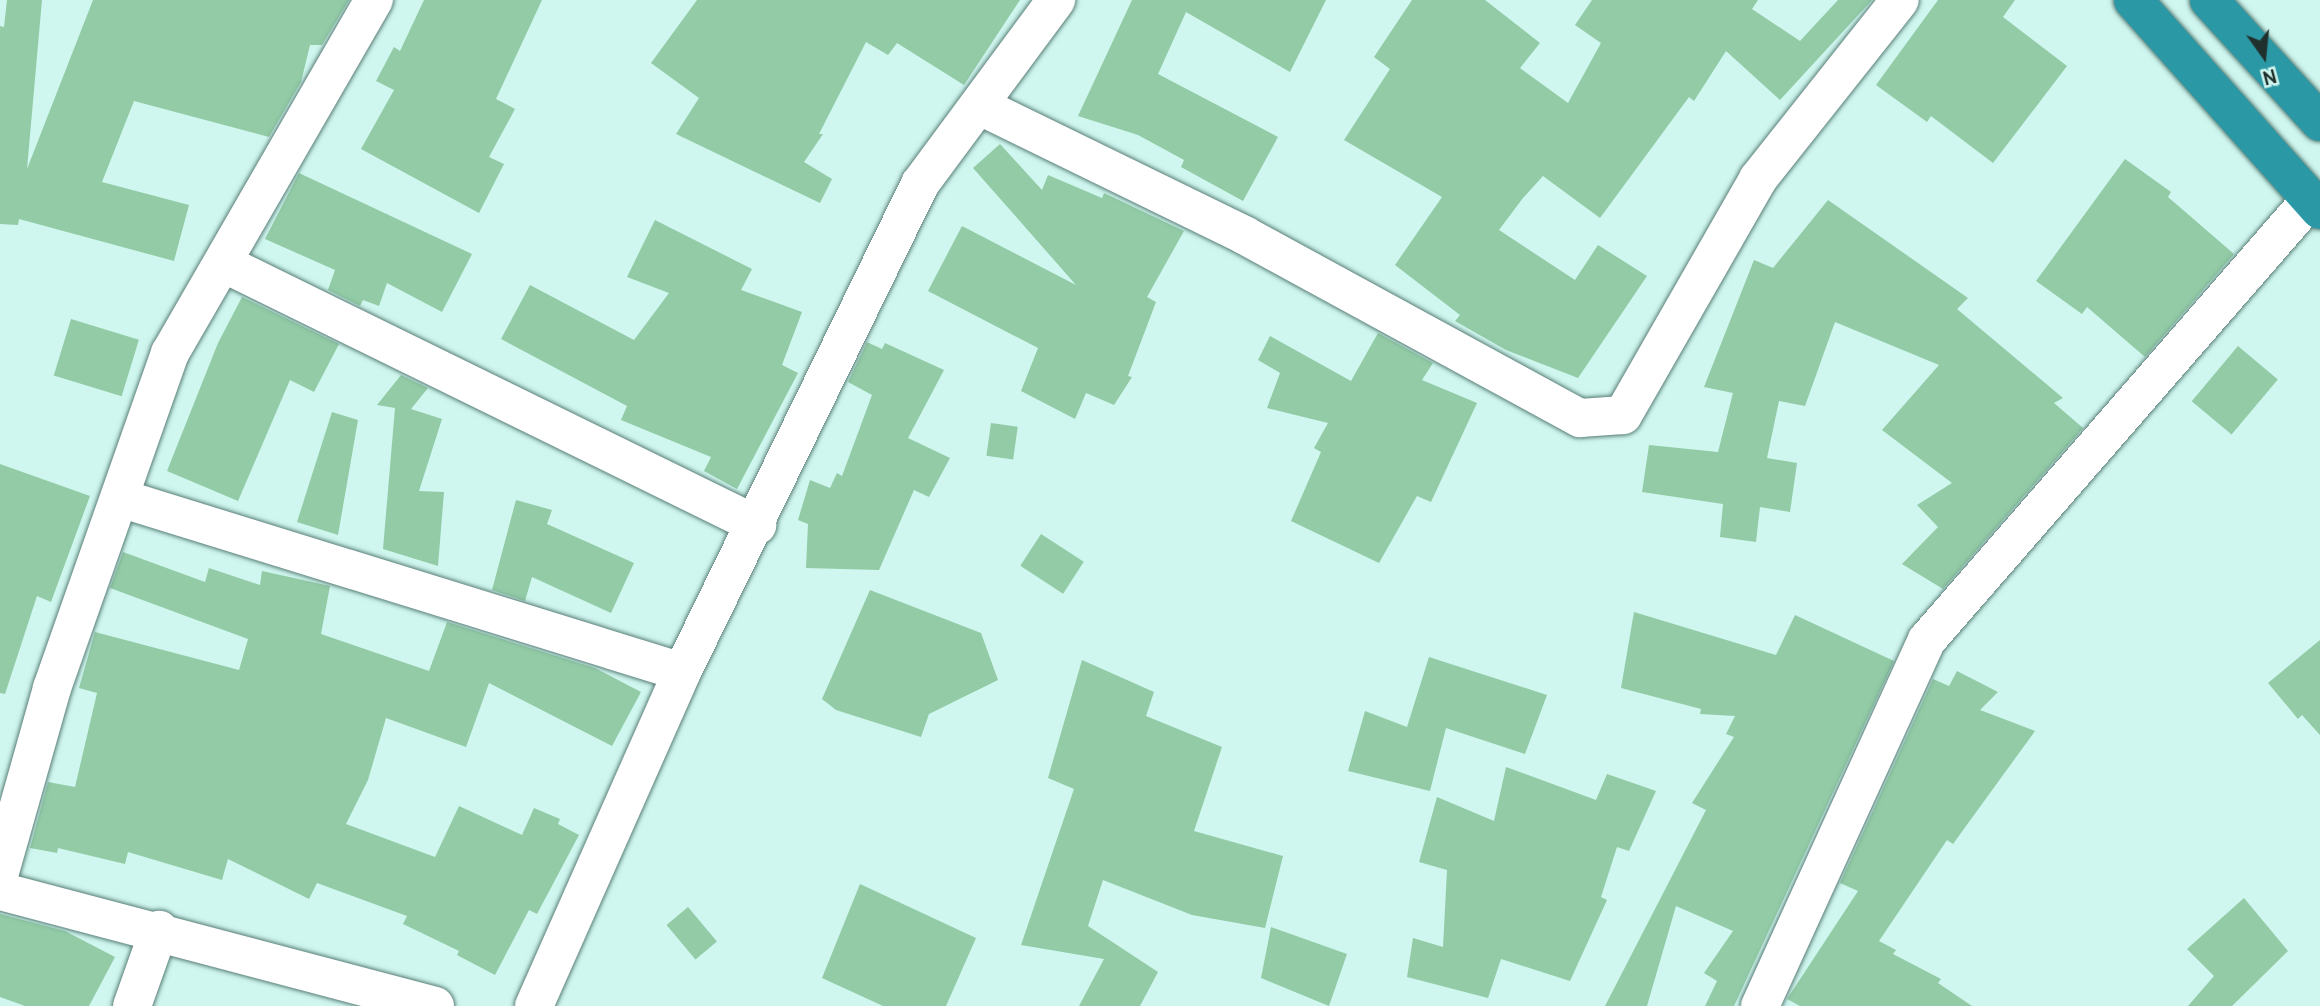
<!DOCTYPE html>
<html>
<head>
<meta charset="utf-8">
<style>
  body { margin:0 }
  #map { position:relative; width:2320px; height:1006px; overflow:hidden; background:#cff7ef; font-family:Cabin,sans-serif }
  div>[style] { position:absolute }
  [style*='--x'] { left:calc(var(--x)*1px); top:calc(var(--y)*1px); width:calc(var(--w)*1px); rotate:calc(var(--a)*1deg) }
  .building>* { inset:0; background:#92cba6; transform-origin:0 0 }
  .roads { filter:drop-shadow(0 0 2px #597e77) drop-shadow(0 0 2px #597e77) }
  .minor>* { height:38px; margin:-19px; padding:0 19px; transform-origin:19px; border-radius:19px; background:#fff }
  .highway>* { height:38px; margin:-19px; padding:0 19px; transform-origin:19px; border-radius:19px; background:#2b98a5 }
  span { translate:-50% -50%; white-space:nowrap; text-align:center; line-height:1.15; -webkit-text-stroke:5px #cff7ef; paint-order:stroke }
  .north { position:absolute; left:2229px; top:21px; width:70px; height:70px; -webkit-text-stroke:5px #cff7ef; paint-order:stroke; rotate:165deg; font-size:19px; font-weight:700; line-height:28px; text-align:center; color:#20302d }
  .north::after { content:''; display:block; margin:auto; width:24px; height:32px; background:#20302d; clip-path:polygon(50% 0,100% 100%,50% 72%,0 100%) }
</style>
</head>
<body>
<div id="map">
  <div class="building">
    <i style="clip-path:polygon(7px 0,42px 0,27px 169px,93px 0,349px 0,322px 45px,310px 45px,301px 82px,269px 137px,134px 101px,102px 182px,189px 205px,174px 261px,19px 219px,18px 225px,0 224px,0 26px,4px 27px)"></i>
    <i style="clip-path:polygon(424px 0,542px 0,496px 99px,515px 109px,489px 157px,504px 164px,479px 213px,361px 149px,394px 90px,376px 81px,394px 47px,400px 51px)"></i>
    <i style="clip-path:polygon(697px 0,1020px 0,964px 85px,897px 43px,888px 55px,866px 42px,819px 134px,823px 134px,804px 162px,832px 179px,820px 203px,676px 134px,699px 98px,651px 63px)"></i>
    <i style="clip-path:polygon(1132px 0,1326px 0,1290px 72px,1186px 12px,1158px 74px,1278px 137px,1243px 201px,1181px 167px,1184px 160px,1138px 135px,1078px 116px)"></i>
    <i style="clip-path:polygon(1412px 0,1485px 0,1540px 43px,1520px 68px,1568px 103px,1601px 43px,1575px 25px,1592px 0,1758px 0,1752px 9px,1800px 41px,1838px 0,1872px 0,1780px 100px,1726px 51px,1694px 101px,1689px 97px,1600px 218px,1543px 176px,1523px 198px,1499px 230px,1575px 280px,1598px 245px,1647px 276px,1578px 378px,1506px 350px,1455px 321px,1460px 315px,1395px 265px,1442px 197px,1344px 140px,1390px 69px,1374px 57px)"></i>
    <i style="clip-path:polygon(1938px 0,2015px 0,2003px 17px,2067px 66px,1993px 163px,1931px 116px,1927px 122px,1876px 85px)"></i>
    <i style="clip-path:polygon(1000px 144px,1042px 190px,1048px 175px,1102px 198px,1104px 193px,1184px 231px,1147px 297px,1156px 302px,1128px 376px,1132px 377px,1114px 405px,1086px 393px,1075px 419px,1021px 391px,1038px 348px,928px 291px,962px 226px,1076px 285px,973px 168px)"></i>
    <i style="clip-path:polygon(2125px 159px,2171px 192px,2168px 197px,2234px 254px,2145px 357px,2087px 307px,2082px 314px,2036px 281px)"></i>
    <i style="clip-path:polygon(299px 173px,472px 254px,442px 312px,387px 283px,379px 306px,363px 300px,360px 306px,328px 290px,335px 270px,265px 239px)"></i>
    <i style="clip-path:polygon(1828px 200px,1968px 298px,1957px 309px,2063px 398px,2054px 403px,2083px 428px,1943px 589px,1902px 564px,1938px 527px,1917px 505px,1952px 483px,1882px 430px,1939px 365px,1835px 322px,1805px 406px,1779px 401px,1767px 458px,1797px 463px,1790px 512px,1760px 507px,1756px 542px,1720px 537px,1723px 504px,1642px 492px,1649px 445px,1718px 452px,1733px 393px,1704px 387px,1754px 260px,1773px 268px)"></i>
    <i style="clip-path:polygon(655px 220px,752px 269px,741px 290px,802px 312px,782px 365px,798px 373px,737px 489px,704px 471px,711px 457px,621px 420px,627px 406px,501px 339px,530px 285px,634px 340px,669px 293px,627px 277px)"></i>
    <i style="clip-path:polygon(242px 297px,339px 344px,314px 392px,290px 380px,238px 501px,167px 471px,218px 343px)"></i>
    <i style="left:71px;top:319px;width:71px;height:59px;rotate:17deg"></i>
    <i style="clip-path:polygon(1378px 333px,1433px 363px,1422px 380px,1477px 403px,1431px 502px,1417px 496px,1379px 563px,1291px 521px,1321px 452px,1314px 448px,1328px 423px,1267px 408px,1280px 373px,1258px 360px,1270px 336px,1351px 381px)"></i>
    <i style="clip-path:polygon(867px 342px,882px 349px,885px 343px,944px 370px,908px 438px,950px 458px,929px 497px,914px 490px,879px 570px,806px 568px,808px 524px,798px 520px,810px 480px,830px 488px,837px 473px,842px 476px,872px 395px,848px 382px)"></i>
    <i style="left:2238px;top:346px;width:52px;height:72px;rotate:40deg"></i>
    <i style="clip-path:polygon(401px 375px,428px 388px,411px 409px,442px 419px,419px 491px,444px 492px,438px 566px,383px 549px,395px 408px,377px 405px)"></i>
    <i style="clip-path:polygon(332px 412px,358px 420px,338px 535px,297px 522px)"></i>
    <i style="left:991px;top:423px;width:27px;height:33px;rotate:8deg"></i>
    <i style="clip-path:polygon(0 464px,90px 496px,51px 602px,37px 596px,5px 694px,0 693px)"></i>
    <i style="clip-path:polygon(516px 500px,552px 510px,547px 524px,634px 563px,611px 613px,532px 577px,525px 601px,492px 590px)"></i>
    <i style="left:1041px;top:534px;width:51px;height:38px;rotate:33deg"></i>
    <i style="clip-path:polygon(123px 552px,205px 582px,209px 568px,260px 585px,262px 571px,330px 586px,321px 634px,429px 671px,447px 622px,595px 668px,641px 692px,612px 746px,489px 683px,466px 747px,386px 718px,368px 780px,346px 824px,435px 857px,459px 806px,522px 835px,534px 808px,560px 819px,558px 824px,579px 835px,537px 914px,529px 910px,495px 975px,457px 955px,459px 951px,403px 924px,407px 916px,317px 883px,309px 899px,228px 859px,222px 880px,128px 852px,125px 864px,58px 848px,57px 853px,30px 848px,48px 782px,75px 787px,97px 693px,79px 688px,95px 632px,239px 670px,248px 639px,110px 588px)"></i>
    <i style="clip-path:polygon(870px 590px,981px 633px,998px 680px,929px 714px,921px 737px,836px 710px,822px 699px)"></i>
    <i style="clip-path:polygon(1634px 612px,1776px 655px,1795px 615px,1894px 661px,1734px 1006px,1705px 1006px,1717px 981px,1704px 973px,1733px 931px,1676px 906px,1647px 1006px,1605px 1006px,1706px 810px,1692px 803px,1734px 737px,1726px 734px,1735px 716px,1700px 714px,1701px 709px,1621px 688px)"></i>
    <i style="clip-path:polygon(2320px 640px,2320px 735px,2302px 715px,2298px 719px,2268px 683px)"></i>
    <i style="clip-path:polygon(1429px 657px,1547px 695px,1525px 754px,1446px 728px,1430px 791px,1348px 771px,1365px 711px,1407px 727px)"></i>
    <i style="clip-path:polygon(1082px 660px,1154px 692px,1146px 716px,1222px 747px,1194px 831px,1283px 856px,1265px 928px,1192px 915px,1103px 880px,1088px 926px,1158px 972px,1140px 1006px,1079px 1006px,1104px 959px,1021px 945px,1074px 789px,1048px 778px)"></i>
    <i style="clip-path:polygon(1957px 671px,1998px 692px,1980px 710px,2035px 731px,1953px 844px,1947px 840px,1879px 941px,1896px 950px,1893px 954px,1941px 979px,1938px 983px,1972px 1006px,1800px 1006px,1787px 999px,1858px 891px,1840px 883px,1933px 679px,1949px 686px)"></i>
    <i style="clip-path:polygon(1506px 767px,1596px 800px,1607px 774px,1656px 791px,1629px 851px,1617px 847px,1601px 897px,1607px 900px,1570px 981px,1501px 959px,1488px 998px,1407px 977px,1413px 938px,1443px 947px,1447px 870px,1419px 862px,1437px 797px,1494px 821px)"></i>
    <i style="clip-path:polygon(860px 884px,976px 938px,946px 1006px,883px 1006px,822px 978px)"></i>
    <i style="clip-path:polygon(2244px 898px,2288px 951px,2232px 1006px,2188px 1006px,2214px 976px,2187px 949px)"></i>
    <i style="left:688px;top:907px;width:45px;height:28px;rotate:50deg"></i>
    <i style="clip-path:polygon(0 914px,65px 931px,115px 957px,89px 1006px,25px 1006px,0 997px)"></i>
    <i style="clip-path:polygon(1271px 927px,1347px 954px,1329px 1006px,1261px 978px)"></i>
  </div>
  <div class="roads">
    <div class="minor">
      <i style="--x:982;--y:107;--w:292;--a:26"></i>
      <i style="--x:1244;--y:235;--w:383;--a:28.6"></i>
      <i style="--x:1580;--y:418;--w:43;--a:-4"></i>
      <i style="--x:1623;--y:415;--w:272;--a:-60.2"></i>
      <i style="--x:1758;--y:179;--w:228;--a:-51.6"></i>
      <i style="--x:225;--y:264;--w:593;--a:26.13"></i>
      <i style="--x:120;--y:498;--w:588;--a:17.2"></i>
      <i style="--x:0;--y:872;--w:191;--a:-74.2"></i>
      <i style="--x:52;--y:688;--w:355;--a:-70.6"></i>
      <i style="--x:170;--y:353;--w:408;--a:-60"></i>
      <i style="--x:0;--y:891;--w:450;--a:14.8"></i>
      <i style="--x:132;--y:1006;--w:81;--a:-70.4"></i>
      <i style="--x:534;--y:1006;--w:365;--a:-66.1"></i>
      <i style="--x:682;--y:672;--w:543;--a:-64"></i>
      <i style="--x:920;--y:184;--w:229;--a:-53.5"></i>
      <i style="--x:1760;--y:1006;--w:402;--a:-65.5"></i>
      <i style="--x:1927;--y:640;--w:583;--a:-48.96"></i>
    </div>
    <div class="highway">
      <i style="--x:2133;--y:0;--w:281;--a:48.3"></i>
      <i style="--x:2209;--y:0;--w:165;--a:47.7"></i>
    </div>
  </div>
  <div class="north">N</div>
</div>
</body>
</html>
